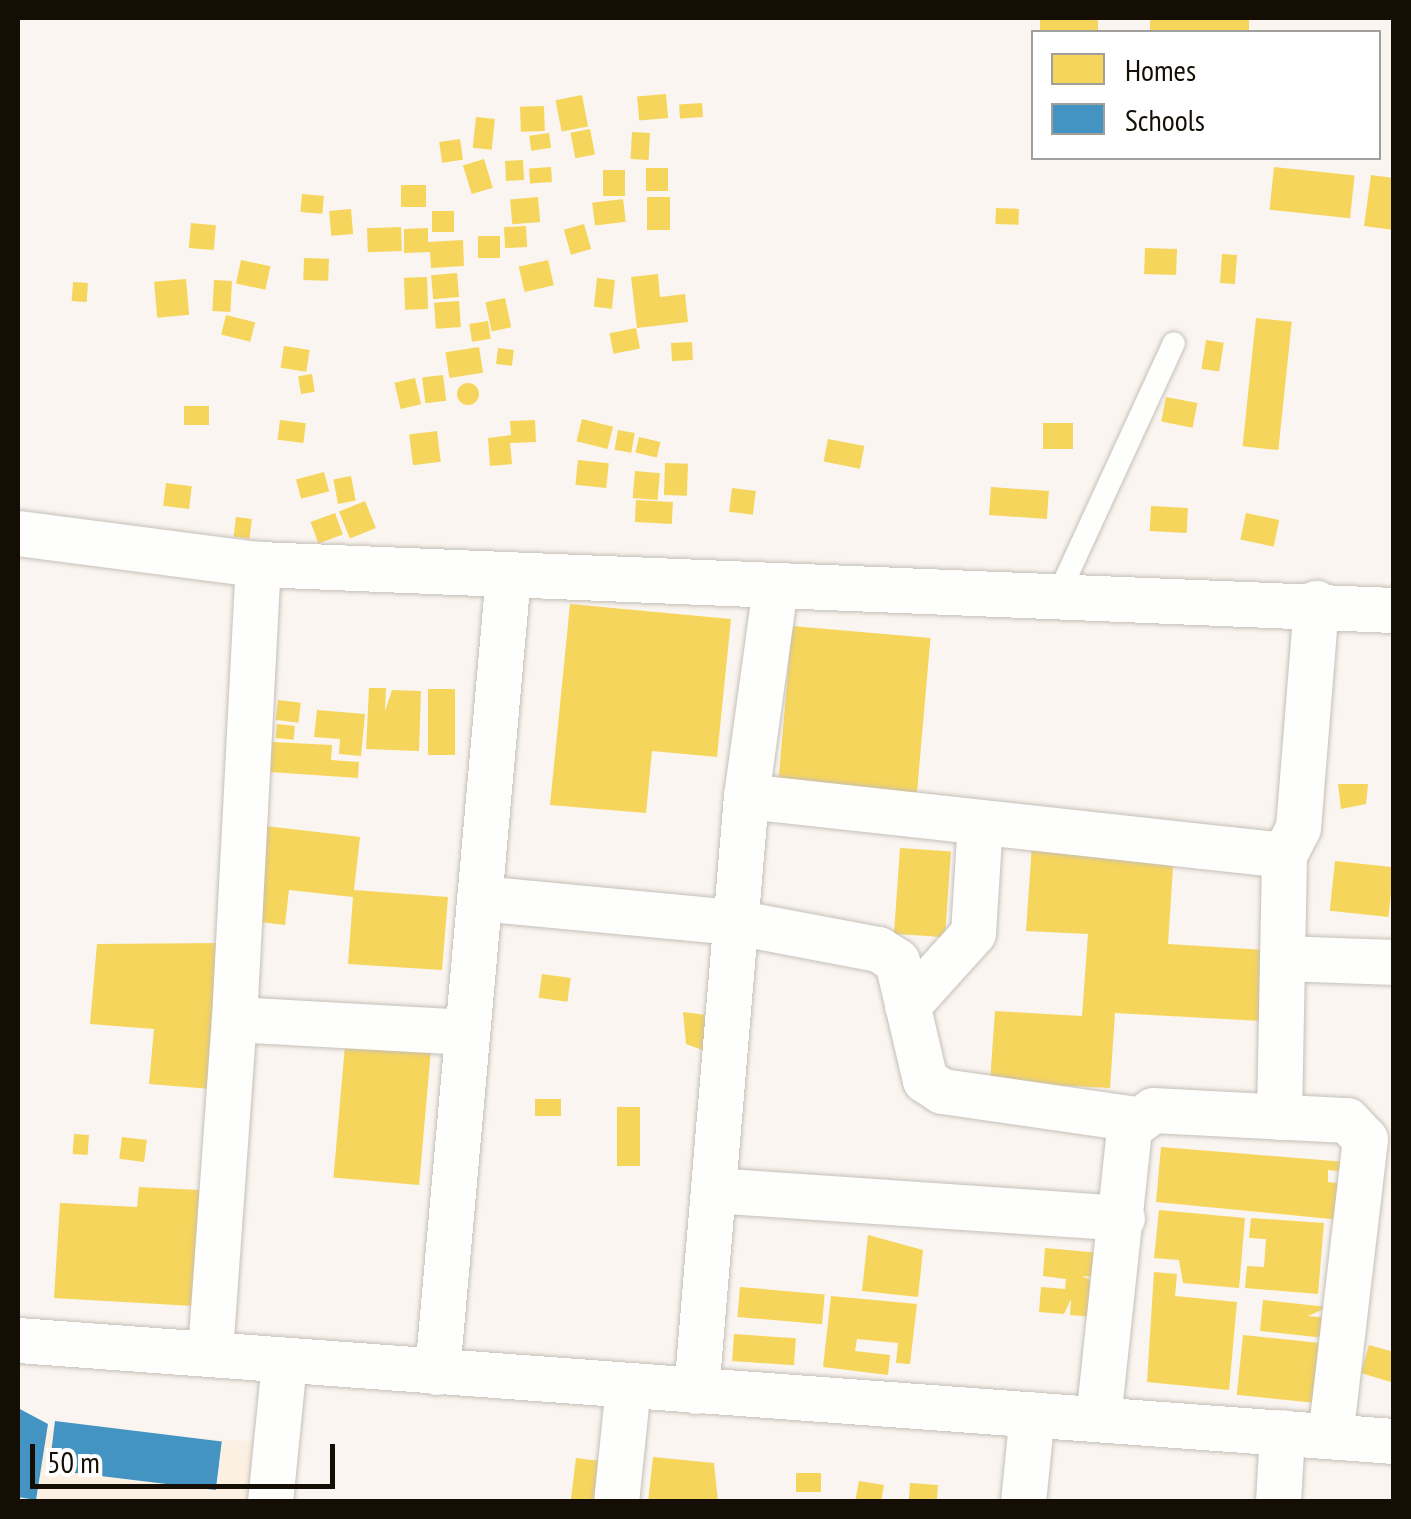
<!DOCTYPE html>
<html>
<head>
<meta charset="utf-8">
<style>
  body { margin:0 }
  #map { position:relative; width:1411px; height:1519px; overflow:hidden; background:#faf5f0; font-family:"PT Sans Narrow",sans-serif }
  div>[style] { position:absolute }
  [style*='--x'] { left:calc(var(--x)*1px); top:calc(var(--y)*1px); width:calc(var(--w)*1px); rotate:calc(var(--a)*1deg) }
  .built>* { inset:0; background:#fbf0e2 }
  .homes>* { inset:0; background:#f6d55c; transform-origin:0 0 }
  .round { border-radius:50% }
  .schools>* { inset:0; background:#4393c3; transform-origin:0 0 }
  .roads { filter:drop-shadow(0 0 2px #c5bfb8) drop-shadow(0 0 2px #c5bfb8) }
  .lane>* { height:22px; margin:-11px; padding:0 11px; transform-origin:11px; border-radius:11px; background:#fefefd }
  .street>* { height:45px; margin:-22.5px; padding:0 22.5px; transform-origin:22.5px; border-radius:22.5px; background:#fefefd }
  span { translate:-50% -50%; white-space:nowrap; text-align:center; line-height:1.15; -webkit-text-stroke:10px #fff; paint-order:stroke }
  .frame { position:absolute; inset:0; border:20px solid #150e05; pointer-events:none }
  .legend { position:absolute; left:1031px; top:30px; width:350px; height:130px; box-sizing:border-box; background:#fff; border:2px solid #a19f9b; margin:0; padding:12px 18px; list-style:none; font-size:30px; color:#150e05 }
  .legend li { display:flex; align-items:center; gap:20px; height:50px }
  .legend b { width:50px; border:2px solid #a19f9b }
  .scale { position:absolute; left:30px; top:1444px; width:305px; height:45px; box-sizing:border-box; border:5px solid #150e05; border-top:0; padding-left:12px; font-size:30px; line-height:35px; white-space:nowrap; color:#150e05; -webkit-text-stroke:8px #fff; paint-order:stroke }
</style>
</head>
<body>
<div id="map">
  <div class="built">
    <i style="clip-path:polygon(18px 1428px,260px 1442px,253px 1501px,18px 1501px)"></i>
  </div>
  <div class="homes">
    <i style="left:1040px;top:18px;width:58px;height:14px"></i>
    <i style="left:1150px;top:18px;width:99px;height:14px"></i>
    <i style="left:666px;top:94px;width:24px;height:29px;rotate:85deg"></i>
    <i style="left:582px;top:95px;width:32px;height:27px;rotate:79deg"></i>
    <i style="left:702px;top:103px;width:14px;height:23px;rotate:86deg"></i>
    <i style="left:544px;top:106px;width:25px;height:24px;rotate:88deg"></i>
    <i style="left:476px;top:117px;width:19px;height:31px;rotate:6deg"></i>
    <i style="left:590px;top:129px;width:26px;height:20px;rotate:79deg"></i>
    <i style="left:632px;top:132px;width:18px;height:27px;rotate:3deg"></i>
    <i style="left:549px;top:133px;width:15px;height:20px;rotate:82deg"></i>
    <i style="left:460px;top:139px;width:21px;height:21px;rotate:82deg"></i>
    <i style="left:484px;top:159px;width:30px;height:22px;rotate:73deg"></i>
    <i style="left:523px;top:160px;width:20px;height:18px;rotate:87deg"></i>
    <i style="left:551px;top:167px;width:15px;height:22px;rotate:86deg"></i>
    <i style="left:1274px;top:167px;width:81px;height:43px;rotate:6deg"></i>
    <i style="left:646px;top:168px;width:22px;height:23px"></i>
    <i style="left:603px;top:170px;width:22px;height:26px"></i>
    <i style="clip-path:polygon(1371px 175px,1394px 178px,1394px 230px,1364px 226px)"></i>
    <i style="left:401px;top:185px;width:25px;height:22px"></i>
    <i style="left:302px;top:194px;width:22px;height:18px;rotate:5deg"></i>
    <i style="left:538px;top:197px;width:25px;height:28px;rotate:85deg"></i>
    <i style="left:670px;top:197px;width:33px;height:23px;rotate:90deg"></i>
    <i style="left:623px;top:199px;width:23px;height:31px;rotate:83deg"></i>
    <i style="left:996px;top:208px;width:23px;height:16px;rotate:2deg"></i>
    <i style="left:351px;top:209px;width:25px;height:22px;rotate:85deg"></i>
    <i style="left:432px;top:211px;width:22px;height:21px"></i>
    <i style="left:191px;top:223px;width:25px;height:25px;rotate:5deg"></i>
    <i style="left:584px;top:224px;width:26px;height:21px;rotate:74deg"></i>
    <i style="left:526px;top:226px;width:21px;height:22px;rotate:87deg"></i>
    <i style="left:401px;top:227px;width:24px;height:34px;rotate:88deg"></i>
    <i style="clip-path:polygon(428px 228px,428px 242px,463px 240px,464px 266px,431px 268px,430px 252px,404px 253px,404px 229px)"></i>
    <i style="left:500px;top:236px;width:22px;height:22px;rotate:90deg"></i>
    <i style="left:1145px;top:248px;width:32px;height:26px;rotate:2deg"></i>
    <i style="left:1222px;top:254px;width:15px;height:29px;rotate:4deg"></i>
    <i style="left:304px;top:258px;width:25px;height:22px;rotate:2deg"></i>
    <i style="left:241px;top:260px;width:30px;height:24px;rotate:12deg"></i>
    <i style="left:548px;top:260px;width:26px;height:30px;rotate:77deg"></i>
    <i style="left:457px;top:273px;width:24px;height:26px;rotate:85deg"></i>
    <i style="clip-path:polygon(658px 274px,660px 297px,685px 294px,688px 322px,637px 328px,631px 277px)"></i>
    <i style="left:427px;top:277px;width:32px;height:23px;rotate:88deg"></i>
    <i style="left:597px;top:278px;width:18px;height:29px;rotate:6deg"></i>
    <i style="left:186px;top:279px;width:36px;height:32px;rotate:85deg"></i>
    <i style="left:214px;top:280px;width:18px;height:31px;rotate:3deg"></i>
    <i style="left:73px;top:282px;width:15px;height:19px;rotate:4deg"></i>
    <i style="left:505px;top:298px;width:30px;height:20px;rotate:78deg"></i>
    <i style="left:459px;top:301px;width:26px;height:25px;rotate:86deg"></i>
    <i style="left:226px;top:315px;width:30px;height:20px;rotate:14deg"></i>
    <i style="left:1256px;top:318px;width:36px;height:129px;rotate:6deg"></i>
    <i style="left:488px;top:321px;width:18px;height:19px;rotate:81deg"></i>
    <i style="left:636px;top:328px;width:21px;height:27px;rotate:79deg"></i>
    <i style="left:1206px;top:340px;width:18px;height:29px;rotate:9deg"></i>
    <i style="left:692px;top:342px;width:18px;height:21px;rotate:87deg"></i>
    <i style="left:284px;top:346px;width:26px;height:22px;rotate:9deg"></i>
    <i style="left:479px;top:347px;width:26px;height:34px;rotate:81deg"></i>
    <i style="left:498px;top:348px;width:16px;height:16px;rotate:7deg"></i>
    <i style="left:312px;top:374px;width:18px;height:14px;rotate:81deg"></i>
    <i style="left:443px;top:375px;width:26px;height:21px;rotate:83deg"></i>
    <i style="left:415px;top:378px;width:27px;height:21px;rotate:77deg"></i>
    <i class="round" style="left:457px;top:383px;width:22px;height:22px"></i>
    <i style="left:1166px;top:397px;width:32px;height:25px;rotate:11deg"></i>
    <i style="left:209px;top:406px;width:19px;height:25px;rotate:90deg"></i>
    <i style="left:582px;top:419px;width:32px;height:23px;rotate:14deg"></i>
    <i style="left:280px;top:420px;width:26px;height:20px;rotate:7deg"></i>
    <i style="clip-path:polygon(535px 420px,536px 442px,510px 443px,512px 464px,490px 466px,488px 438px,511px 435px,510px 421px)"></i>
    <i style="left:1043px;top:423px;width:30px;height:26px"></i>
    <i style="left:618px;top:430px;width:17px;height:20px;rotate:10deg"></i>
    <i style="left:437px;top:431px;width:31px;height:28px;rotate:83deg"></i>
    <i style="left:639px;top:437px;width:22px;height:16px;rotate:13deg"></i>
    <i style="left:828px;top:439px;width:37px;height:23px;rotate:11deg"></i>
    <i style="left:578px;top:460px;width:31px;height:25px;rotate:6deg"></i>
    <i style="left:665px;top:463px;width:23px;height:32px;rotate:2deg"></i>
    <i style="left:635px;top:471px;width:25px;height:27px;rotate:5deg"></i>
    <i style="left:324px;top:472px;width:20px;height:29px;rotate:75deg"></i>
    <i style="left:351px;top:476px;width:25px;height:18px;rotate:79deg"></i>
    <i style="left:166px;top:483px;width:26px;height:23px;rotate:7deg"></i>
    <i style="left:991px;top:487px;width:58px;height:28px;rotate:4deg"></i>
    <i style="left:732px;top:488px;width:24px;height:24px;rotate:7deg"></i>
    <i style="left:636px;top:500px;width:37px;height:22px;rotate:3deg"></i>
    <i style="left:365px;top:501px;width:29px;height:28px;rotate:68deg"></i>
    <i style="left:1151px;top:506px;width:37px;height:25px;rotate:3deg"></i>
    <i style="left:335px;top:513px;width:23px;height:26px;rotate:70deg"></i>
    <i style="left:1246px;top:513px;width:34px;height:27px;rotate:12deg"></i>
    <i style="left:236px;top:517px;width:16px;height:20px;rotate:7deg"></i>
    <i style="clip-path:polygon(570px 604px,731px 619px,717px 757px,652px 751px,646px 813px,550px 805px)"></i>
    <i style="left:792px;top:626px;width:139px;height:167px;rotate:5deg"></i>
    <i style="clip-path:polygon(369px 688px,386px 688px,385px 711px,392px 690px,421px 691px,419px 751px,366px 749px)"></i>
    <i style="left:428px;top:689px;width:27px;height:66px"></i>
    <i style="left:278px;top:700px;width:23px;height:20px;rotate:7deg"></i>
    <i style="clip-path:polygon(317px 710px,365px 714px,361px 756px,339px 754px,340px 739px,314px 737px)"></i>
    <i style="left:277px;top:724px;width:18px;height:14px;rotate:6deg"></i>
    <i style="clip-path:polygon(272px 742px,332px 745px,331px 760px,359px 762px,358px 778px,270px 772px)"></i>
    <i style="clip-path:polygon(1338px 784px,1368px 784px,1366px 804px,1341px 809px)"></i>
    <i style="clip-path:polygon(257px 825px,360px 837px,354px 890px,448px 897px,442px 970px,348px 964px,353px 897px,289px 890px,285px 925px,245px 920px)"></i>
    <i style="clip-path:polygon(1032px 844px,1174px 852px,1168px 944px,1265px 950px,1261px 1021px,1115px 1013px,1110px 1088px,990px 1082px,995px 1011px,1082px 1016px,1088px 934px,1026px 931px)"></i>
    <i style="left:900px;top:848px;width:51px;height:86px;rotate:4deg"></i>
    <i style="left:1335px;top:861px;width:59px;height:50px;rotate:6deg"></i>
    <i style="clip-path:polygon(223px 943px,211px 1089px,149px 1084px,154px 1029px,90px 1024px,97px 944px)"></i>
    <i style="left:542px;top:974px;width:29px;height:24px;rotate:8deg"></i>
    <i style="clip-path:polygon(683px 1012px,707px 1015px,708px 1052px,686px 1044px)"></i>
    <i style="left:346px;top:1034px;width:86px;height:144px;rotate:5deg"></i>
    <i style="left:535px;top:1099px;width:26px;height:17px"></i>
    <i style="left:617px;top:1107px;width:23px;height:59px"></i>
    <i style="left:74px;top:1134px;width:15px;height:20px;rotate:4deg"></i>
    <i style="left:122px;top:1137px;width:25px;height:22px;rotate:7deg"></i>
    <i style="clip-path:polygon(1161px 1147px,1346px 1162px,1345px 1172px,1328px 1170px,1328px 1182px,1344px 1184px,1341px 1220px,1156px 1202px)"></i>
    <i style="clip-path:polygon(139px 1187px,200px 1190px,193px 1306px,54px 1298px,60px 1203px,137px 1207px)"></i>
    <i style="clip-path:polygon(1159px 1210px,1245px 1218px,1239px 1288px,1183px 1283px,1179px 1260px,1154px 1258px)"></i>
    <i style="clip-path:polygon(1251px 1218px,1324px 1223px,1318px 1294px,1245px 1288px,1247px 1266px,1264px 1267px,1266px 1239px,1249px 1238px)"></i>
    <i style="clip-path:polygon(868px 1235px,923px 1250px,918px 1297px,862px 1291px)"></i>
    <i style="clip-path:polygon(1045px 1248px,1101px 1253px,1099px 1277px,1082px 1276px,1098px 1283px,1095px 1317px,1070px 1315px,1071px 1299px,1064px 1314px,1039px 1312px,1041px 1287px,1065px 1289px,1066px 1279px,1043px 1276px)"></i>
    <i style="clip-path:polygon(1154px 1272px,1177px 1274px,1175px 1296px,1237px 1302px,1229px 1390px,1147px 1382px)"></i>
    <i style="left:740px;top:1287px;width:85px;height:30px;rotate:5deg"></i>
    <i style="clip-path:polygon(831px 1296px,917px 1304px,910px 1364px,896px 1363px,898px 1343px,857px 1339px,855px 1351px,890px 1355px,888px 1375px,823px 1367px)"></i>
    <i style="clip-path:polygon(1263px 1300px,1328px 1307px,1308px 1316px,1327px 1318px,1325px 1338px,1260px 1331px)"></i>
    <i style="left:734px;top:1334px;width:62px;height:27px;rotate:4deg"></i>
    <i style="left:1243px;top:1335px;width:87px;height:60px;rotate:6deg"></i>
    <i style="clip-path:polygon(1369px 1345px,1394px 1352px,1394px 1383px,1361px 1373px)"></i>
    <i style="clip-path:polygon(653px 1457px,714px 1463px,718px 1502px,648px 1502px)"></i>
    <i style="left:576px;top:1458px;width:26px;height:44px;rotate:7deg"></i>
    <i style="left:796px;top:1473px;width:25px;height:19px"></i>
    <i style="clip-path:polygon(859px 1481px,884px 1485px,881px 1502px,855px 1502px)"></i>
    <i style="left:910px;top:1483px;width:28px;height:19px;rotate:4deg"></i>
  </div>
  <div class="schools">
    <i style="clip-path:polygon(18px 1408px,48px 1424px,36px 1500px,18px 1497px)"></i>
    <i style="left:55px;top:1421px;width:168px;height:49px;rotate:7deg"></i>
  </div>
  <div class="roads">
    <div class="lane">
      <i style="--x:1058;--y:595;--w:277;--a:-65.3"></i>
    </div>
    <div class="street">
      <i style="--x:18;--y:533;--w:242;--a:7.4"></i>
      <i style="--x:258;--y:564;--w:1137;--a:2.32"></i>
      <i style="--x:746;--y:796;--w:541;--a:6.26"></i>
      <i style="--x:1284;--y:855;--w:30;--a:-63"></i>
      <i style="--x:1298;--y:828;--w:226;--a:-85.4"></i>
      <i style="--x:479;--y:898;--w:257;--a:5.4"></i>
      <i style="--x:735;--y:922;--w:146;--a:10.7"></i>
      <i style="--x:878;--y:949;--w:22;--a:32"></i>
      <i style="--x:897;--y:961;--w:122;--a:76.8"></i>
      <i style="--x:925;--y:1080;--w:20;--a:33"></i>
      <i style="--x:942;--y:1091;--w:196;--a:8.2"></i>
      <i style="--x:1282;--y:958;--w:112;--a:2"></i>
      <i style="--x:907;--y:1006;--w:98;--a:-47.9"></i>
      <i style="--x:973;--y:933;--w:111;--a:-86.4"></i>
      <i style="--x:234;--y:1019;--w:456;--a:-87"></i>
      <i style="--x:1279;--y:1117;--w:262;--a:-88.9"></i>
      <i style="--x:713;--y:1190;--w:410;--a:3.9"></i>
      <i style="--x:18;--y:1340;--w:1380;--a:4.2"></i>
      <i style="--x:210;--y:1352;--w:334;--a:-85.9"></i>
      <i style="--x:234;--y:1019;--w:229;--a:3.2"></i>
      <i style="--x:437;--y:1372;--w:800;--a:-84.91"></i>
      <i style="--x:696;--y:1391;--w:597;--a:-85.2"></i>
      <i style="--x:746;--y:796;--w:212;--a:-82.1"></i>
      <i style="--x:1098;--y:1419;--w:294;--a:-83.9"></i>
      <i style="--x:1129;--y:1127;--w:29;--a:-35"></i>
      <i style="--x:1153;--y:1110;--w:194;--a:3"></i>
      <i style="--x:1347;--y:1120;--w:26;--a:47"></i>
      <i style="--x:1365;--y:1139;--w:299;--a:96.7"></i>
      <i style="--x:270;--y:1502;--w:142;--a:-84.3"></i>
      <i style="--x:616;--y:1502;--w:117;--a:-84.1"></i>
      <i style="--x:1023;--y:1502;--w:88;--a:-84.2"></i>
      <i style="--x:1278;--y:1502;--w:70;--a:-86.7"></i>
    </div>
  </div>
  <div class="frame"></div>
  <ul class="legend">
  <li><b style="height:28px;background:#f6d55c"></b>Homes</li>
  <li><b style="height:28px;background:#4393c3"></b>Schools</li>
  </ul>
  <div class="scale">50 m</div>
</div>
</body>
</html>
